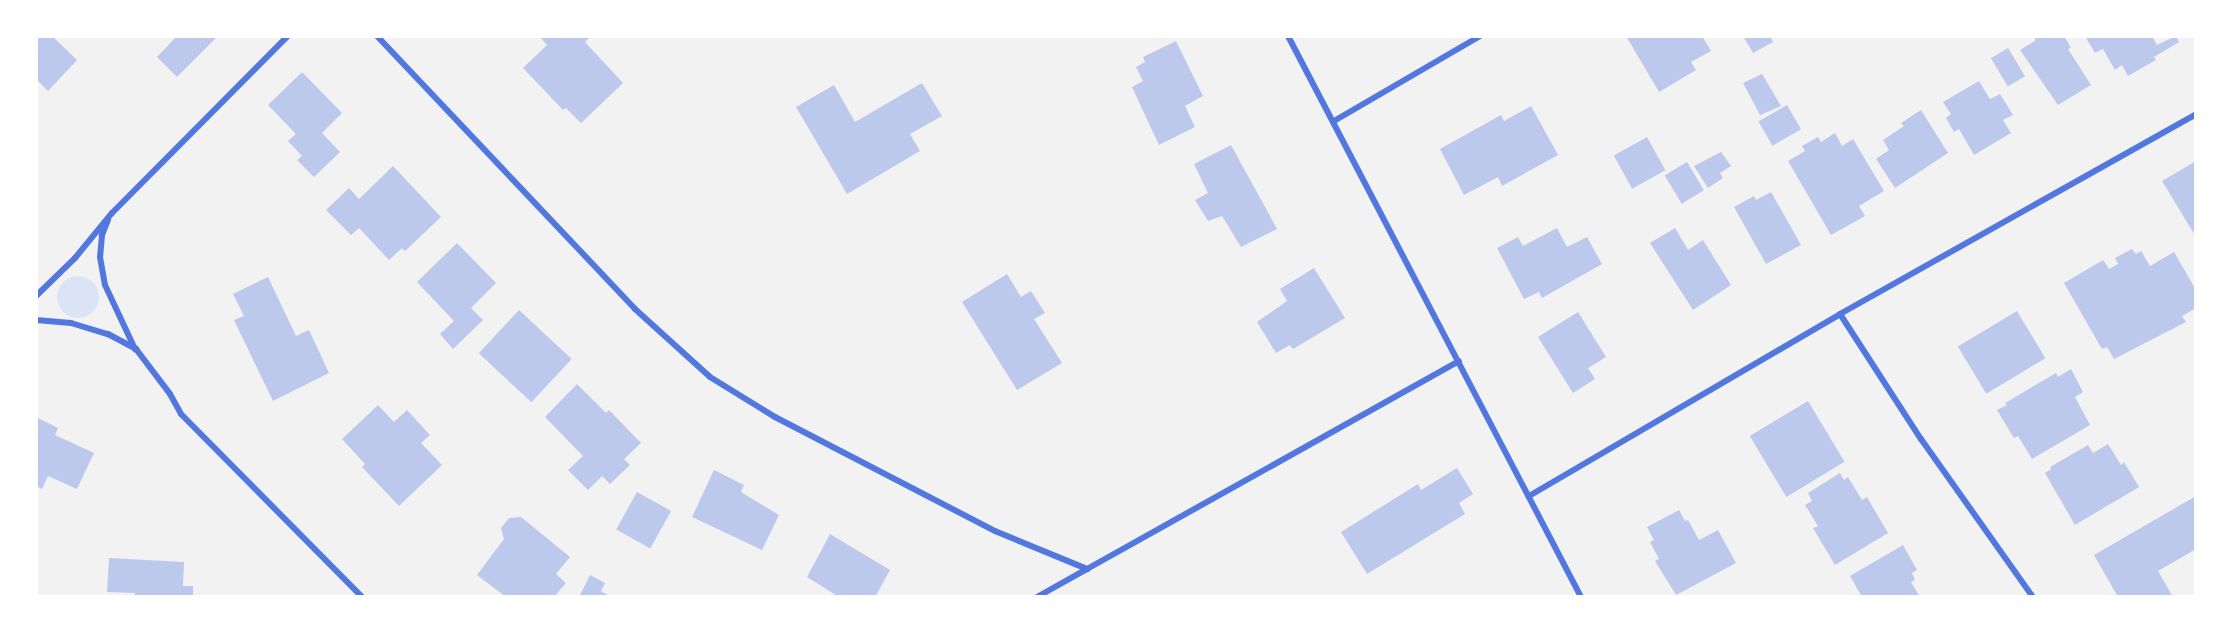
<!DOCTYPE html>
<html>
<head>
<meta charset="utf-8">
<style>
  body { margin:0 }
  #map { position:relative; width:2232px; height:633px; overflow:hidden; background:#f2f2f2; font-family:"Public Sans",sans-serif }
  div>[style] { position:absolute }
  [style*='--x'] { left:calc(var(--x)*1px); top:calc(var(--y)*1px); width:calc(var(--w)*1px); rotate:calc(var(--a)*1deg) }
  .green>* { inset:0; background:#dbe4f7 }
  .round { border-radius:50% }
  .building>* { inset:0; background:#bdc9ec; transform-origin:0 0 }
  .minor>* { height:6px; margin:-3px; padding:0 3px; transform-origin:3px; border-radius:3px; background:#5277de }
  span { translate:-50% -50%; white-space:nowrap; text-align:center; line-height:1.15; -webkit-text-stroke:4.5px #fff; paint-order:stroke }
  .frame { position:absolute; inset:0; border:38px solid #fff; pointer-events:none }
</style>
</head>
<body>
<div id="map">
  <div class="green">
    <i class="round" style="left:57px;top:276px;width:42px;height:42px"></i>
  </div>
  <div class="building">
    <i style="clip-path:polygon(36px 36px,52px 36px,77px 60px,48px 91px,36px 79px)"></i>
    <i style="clip-path:polygon(177px 36px,218px 36px,177px 77px,157px 57px)"></i>
    <i style="clip-path:polygon(539px 36px,591px 36px,585px 42px,623px 83px,581px 123px,566px 108px,563px 110px,523px 68px,547px 45px)"></i>
    <i style="clip-path:polygon(1626px 36px,1702px 36px,1711px 51px,1691px 62px,1696px 70px,1659px 92px)"></i>
    <i style="clip-path:polygon(1743px 36px,1770px 36px,1773px 42px,1753px 53px)"></i>
    <i style="clip-path:polygon(2035px 36px,2064px 36px,2071px 48px,2068px 49px,2091px 85px,2058px 105px,2020px 50px,2035px 41px)"></i>
    <i style="clip-path:polygon(2085px 36px,2152px 36px,2157px 45px,2176px 36px,2179px 42px,2154px 57px,2156px 60px,2128px 76px,2122px 65px,2115px 70px,2103px 49px,2095px 53px)"></i>
    <i style="clip-path:polygon(1176px 41px,1203px 96px,1185px 106px,1195px 127px,1159px 145px,1132px 87px,1143px 81px,1136px 67px,1145px 62px,1143px 57px)"></i>
    <i style="left:2008px;top:48px;width:33px;height:20px;rotate:59deg"></i>
    <i style="clip-path:polygon(302px 72px,342px 113px,322px 133px,340px 152px,314px 177px,297px 160px,302px 156px,288px 141px,296px 134px,268px 105px)"></i>
    <i style="clip-path:polygon(1762px 74px,1781px 106px,1760px 115px,1743px 83px)"></i>
    <i style="clip-path:polygon(1979px 81px,1990px 99px,2000px 94px,2013px 115px,2003px 120px,2011px 133px,1974px 155px,1959px 129px,1954px 132px,1946px 118px,1951px 114px,1943px 102px)"></i>
    <i style="clip-path:polygon(922px 83px,942px 116px,910px 134px,920px 151px,847px 194px,796px 107px,834px 85px,855px 122px)"></i>
    <i style="left:1787px;top:105px;width:28px;height:33px;rotate:60deg"></i>
    <i style="clip-path:polygon(1531px 106px,1558px 155px,1502px 186px,1498px 177px,1464px 195px,1440px 149px,1501px 115px,1504px 121px)"></i>
    <i style="clip-path:polygon(1921px 110px,1948px 153px,1895px 188px,1876px 159px,1889px 150px,1883px 140px,1904px 126px,1901px 123px)"></i>
    <i style="clip-path:polygon(1835px 133px,1842px 146px,1853px 139px,1884px 191px,1859px 206px,1865px 216px,1831px 235px,1788px 161px,1805px 151px,1802px 146px,1818px 137px,1821px 142px)"></i>
    <i style="left:1647px;top:137px;width:38px;height:38px;rotate:61deg"></i>
    <i style="clip-path:polygon(1231px 145px,1277px 229px,1241px 247px,1222px 216px,1208px 221px,1195px 200px,1208px 193px,1194px 164px)"></i>
    <i style="clip-path:polygon(1721px 152px,1731px 166px,1720px 173px,1723px 178px,1708px 188px,1694px 166px)"></i>
    <i style="clip-path:polygon(2196px 161px,2196px 237px,2162px 181px)"></i>
    <i style="left:1687px;top:162px;width:33px;height:26px;rotate:59deg"></i>
    <i style="clip-path:polygon(393px 166px,441px 217px,405px 251px,402px 248px,389px 260px,359px 228px,351px 235px,326px 210px,349px 188px,359px 199px)"></i>
    <i style="clip-path:polygon(1771px 192px,1801px 245px,1766px 264px,1734px 207px,1754px 196px,1756px 200px)"></i>
    <i style="clip-path:polygon(1557px 228px,1567px 247px,1587px 237px,1602px 264px,1542px 298px,1539px 292px,1524px 299px,1497px 248px,1518px 237px,1523px 246px)"></i>
    <i style="clip-path:polygon(1675px 228px,1688px 250px,1703px 240px,1731px 285px,1693px 310px,1650px 243px)"></i>
    <i style="clip-path:polygon(457px 243px,496px 283px,471px 308px,483px 320px,453px 349px,440px 334px,454px 321px,417px 282px)"></i>
    <i style="clip-path:polygon(2132px 249px,2136px 254px,2141px 251px,2150px 266px,2174px 252px,2196px 290px,2196px 308px,2182px 316px,2186px 322px,2114px 359px,2107px 347px,2102px 349px,2064px 283px,2103px 260px,2109px 269px,2118px 264px,2115px 258px)"></i>
    <i style="clip-path:polygon(1314px 268px,1345px 318px,1293px 349px,1290px 345px,1276px 353px,1257px 322px,1287px 301px,1280px 289px)"></i>
    <i style="clip-path:polygon(1007px 274px,1021px 297px,1031px 291px,1045px 313px,1034px 319px,1062px 363px,1017px 390px,962px 302px)"></i>
    <i style="clip-path:polygon(268px 277px,296px 336px,309px 330px,329px 373px,273px 401px,234px 320px,244px 316px,233px 294px)"></i>
    <i style="left:519px;top:310px;width:72px;height:59px;rotate:43deg"></i>
    <i style="left:2017px;top:311px;width:55px;height:69px;rotate:59deg"></i>
    <i style="clip-path:polygon(1578px 312px,1606px 357px,1588px 368px,1595px 379px,1573px 393px,1538px 337px)"></i>
    <i style="clip-path:polygon(2071px 369px,2083px 392px,2075px 397px,2090px 425px,2032px 459px,2018px 436px,2014px 438px,1997px 410px,2007px 405px,2005px 403px,2056px 373px,2058px 377px)"></i>
    <i style="clip-path:polygon(577px 384px,606px 413px,609px 410px,641px 443px,624px 459px,630px 465px,610px 484px,602px 476px,588px 490px,568px 470px,583px 456px,545px 417px)"></i>
    <i style="left:1808px;top:401px;width:71px;height:68px;rotate:59deg"></i>
    <i style="clip-path:polygon(378px 405px,394px 422px,407px 410px,430px 435px,421px 443px,442px 465px,399px 506px,362px 467px,365px 464px,342px 439px)"></i>
    <i style="clip-path:polygon(36px 417px,58px 428px,55px 435px,94px 453px,77px 489px,48px 476px,42px 489px,36px 486px)"></i>
    <i style="clip-path:polygon(2108px 444px,2121px 465px,2124px 462px,2139px 487px,2075px 525px,2045px 473px,2051px 469px,2050px 467px,2088px 445px,2093px 453px)"></i>
    <i style="clip-path:polygon(1457px 468px,1473px 494px,1459px 503px,1465px 514px,1367px 574px,1341px 532px,1418px 484px,1421px 490px)"></i>
    <i style="clip-path:polygon(714px 470px,744px 485px,741px 492px,779px 515px,762px 550px,692px 517px)"></i>
    <i style="clip-path:polygon(1840px 473px,1844px 480px,1848px 477px,1862px 500px,1867px 497px,1888px 533px,1835px 565px,1813px 528px,1818px 526px,1805px 505px,1812px 501px,1808px 493px)"></i>
    <i style="left:637px;top:492px;width:39px;height:43px;rotate:29deg"></i>
    <i style="clip-path:polygon(2196px 496px,2196px 549px,2158px 571px,2173px 597px,2118px 597px,2094px 555px)"></i>
    <i style="clip-path:polygon(1679px 510px,1685px 521px,1688px 520px,1699px 540px,1718px 530px,1736px 563px,1676px 595px,1655px 561px,1659px 559px,1650px 542px,1654px 540px,1647px 527px)"></i>
    <i style="clip-path:polygon(521px 517px,570px 557px,556px 574px,566px 583px,554px 597px,506px 597px,477px 575px,504px 539px,501px 528px,509px 518px)"></i>
    <i style="clip-path:polygon(830px 534px,890px 570px,875px 597px,839px 597px,807px 577px)"></i>
    <i style="clip-path:polygon(1903px 545px,1917px 570px,1912px 573px,1915px 580px,1911px 582px,1920px 597px,1862px 597px,1850px 576px)"></i>
    <i style="clip-path:polygon(109px 558px,184px 562px,183px 586px,193px 586px,193px 597px,134px 597px,135px 593px,107px 592px)"></i>
    <i style="clip-path:polygon(590px 575px,605px 583px,601px 591px,611px 597px,579px 597px)"></i>
  </div>
  <div class="minor">
    <i style="--x:377;--y:36;--w:376;--a:46.6"></i>
    <i style="--x:635;--y:309;--w:101;--a:42.2"></i>
    <i style="--x:710;--y:377;--w:76;--a:31.6"></i>
    <i style="--x:775;--y:417;--w:248;--a:27.4"></i>
    <i style="--x:995;--y:531;--w:100;--a:22.4"></i>
    <i style="--x:1087;--y:569;--w:426;--a:-29.2"></i>
    <i style="--x:1288;--y:36;--w:633;--a:62.42"></i>
    <i style="--x:1334;--y:121;--w:169;--a:-30.2"></i>
    <i style="--x:108;--y:220;--w:16;--a:112"></i>
    <i style="--x:102;--y:235;--w:22;--a:95"></i>
    <i style="--x:100;--y:257;--w:28;--a:80"></i>
    <i style="--x:105;--y:285;--w:71;--a:64.9"></i>
    <i style="--x:36;--y:296;--w:54;--a:-44.3"></i>
    <i style="--x:75;--y:258;--w:58;--a:-50.6"></i>
    <i style="--x:112;--y:213;--w:250;--a:-45.2"></i>
    <i style="--x:1840;--y:314;--w:149;--a:57.1"></i>
    <i style="--x:1921;--y:439;--w:194;--a:54.7"></i>
    <i style="--x:36;--y:320;--w:35;--a:5"></i>
    <i style="--x:71;--y:323;--w:39;--a:17"></i>
    <i style="--x:108;--y:334;--w:32;--a:28"></i>
    <i style="--x:136;--y:349;--w:56;--a:52.9"></i>
    <i style="--x:170;--y:394;--w:23;--a:61"></i>
    <i style="--x:181;--y:414;--w:257;--a:45.3"></i>
    <i style="--x:1529;--y:496;--w:360;--a:-30.3"></i>
    <i style="--x:1840;--y:314;--w:408;--a:-29.3"></i>
    <i style="--x:1037;--y:597;--w:57;--a:-29.2"></i>
  </div>
  <div class="frame"></div>
</div>
</body>
</html>
